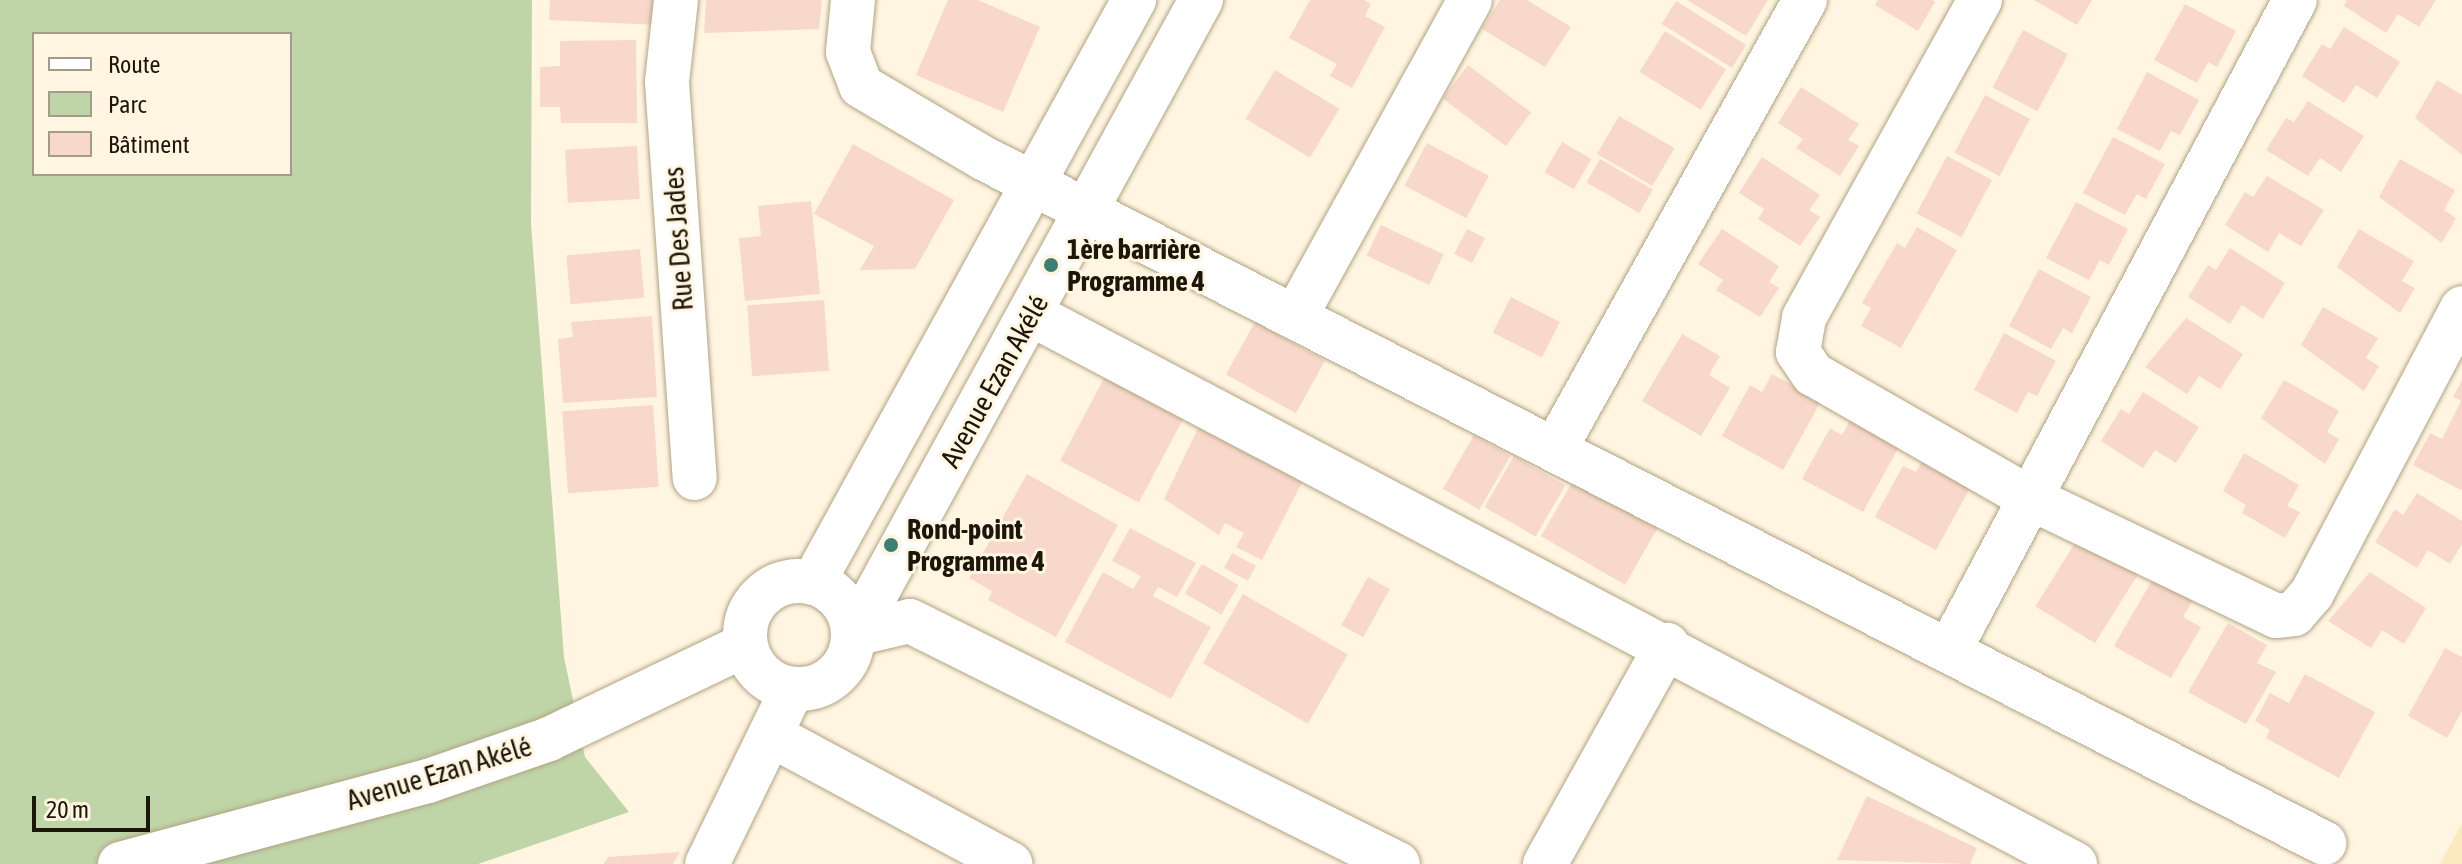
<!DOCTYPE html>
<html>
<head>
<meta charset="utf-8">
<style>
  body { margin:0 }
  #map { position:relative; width:2462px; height:864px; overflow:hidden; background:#fff5e1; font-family:"Asap Condensed",sans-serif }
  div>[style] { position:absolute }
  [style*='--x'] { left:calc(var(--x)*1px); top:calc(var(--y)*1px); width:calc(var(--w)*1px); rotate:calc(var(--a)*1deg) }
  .built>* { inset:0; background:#fce9bf }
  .green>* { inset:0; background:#bfd5a7 }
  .building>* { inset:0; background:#f8d8ca; transform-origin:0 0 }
  .roads { filter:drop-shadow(0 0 2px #b1a382) drop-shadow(0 0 2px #b1a382) }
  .minor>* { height:44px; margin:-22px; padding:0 22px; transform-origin:22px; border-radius:22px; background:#fff }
  .major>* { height:44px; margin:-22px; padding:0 22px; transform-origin:22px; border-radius:22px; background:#fff }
  .major>.ring { margin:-22px; padding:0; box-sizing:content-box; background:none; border:44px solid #fff; border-radius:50% }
  .dots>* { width:22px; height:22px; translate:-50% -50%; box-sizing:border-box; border:4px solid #fff5e1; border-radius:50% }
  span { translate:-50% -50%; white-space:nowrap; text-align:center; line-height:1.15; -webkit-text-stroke:6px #fff5e1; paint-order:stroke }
  .street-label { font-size:28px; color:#1c170a }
  .poi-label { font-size:28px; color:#1c170a; font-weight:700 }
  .left { translate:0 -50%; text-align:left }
  .legend { position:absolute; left:32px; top:32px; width:260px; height:144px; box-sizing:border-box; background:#fff5e1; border:2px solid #a49c8b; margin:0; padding:10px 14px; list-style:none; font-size:24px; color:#1c170a }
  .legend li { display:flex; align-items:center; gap:16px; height:40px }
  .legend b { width:40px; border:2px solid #a49c8b }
  .scale { position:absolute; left:32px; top:796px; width:118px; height:36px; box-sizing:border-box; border:4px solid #1c170a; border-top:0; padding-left:10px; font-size:24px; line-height:28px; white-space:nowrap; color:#1c170a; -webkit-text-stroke:6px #fff5e1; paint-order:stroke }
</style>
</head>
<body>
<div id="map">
  <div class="built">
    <i style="clip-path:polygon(2462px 823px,2462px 864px,2440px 864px)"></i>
  </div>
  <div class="green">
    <i style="clip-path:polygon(evenodd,0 0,532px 0,531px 224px,564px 657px,585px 757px,629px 812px,478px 864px,0 864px,0 0,34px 34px,290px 34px,290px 174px,34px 174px,34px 34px)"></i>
  </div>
  <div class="building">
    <i style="clip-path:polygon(550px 0,660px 0,659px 25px,549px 20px)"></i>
    <i style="clip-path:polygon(706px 0,822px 0,819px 29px,704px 33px)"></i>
    <i style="clip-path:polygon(948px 0,978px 0,1040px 27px,1003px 112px,916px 75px)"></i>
    <i style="clip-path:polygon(1310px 0,1364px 0,1371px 4px,1365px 16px,1385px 27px,1352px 88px,1330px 76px,1337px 64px,1289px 38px)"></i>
    <i style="clip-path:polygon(1500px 0,1527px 0,1571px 27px,1545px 67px,1482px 29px)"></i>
    <i style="clip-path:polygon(1687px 0,1768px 0,1746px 36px)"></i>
    <i style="clip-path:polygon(1878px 0,1932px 0,1935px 2px,1918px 31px,1875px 5px)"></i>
    <i style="clip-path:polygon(2034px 0,2092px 0,2077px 25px)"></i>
    <i style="clip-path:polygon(2347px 0,2436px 0,2419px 27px,2398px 14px,2386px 33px,2344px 6px)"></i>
    <i style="left:1676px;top:1px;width:83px;height:27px;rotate:32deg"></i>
    <i style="clip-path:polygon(2185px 4px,2236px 31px,2217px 67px,2208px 62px,2197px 83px,2154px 60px)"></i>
    <i style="clip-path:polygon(2344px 27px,2400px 62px,2377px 98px,2356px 85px,2344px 103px,2302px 76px,2322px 44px,2330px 49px)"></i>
    <i style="left:2023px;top:30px;width:51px;height:65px;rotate:28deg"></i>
    <i style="left:1665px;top:31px;width:72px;height:48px;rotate:32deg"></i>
    <i style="clip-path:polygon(636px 40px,637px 123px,561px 123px,560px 107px,540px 107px,540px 67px,560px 66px,560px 41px)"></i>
    <i style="left:1468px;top:65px;width:79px;height:42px;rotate:37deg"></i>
    <i style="left:1275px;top:70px;width:75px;height:57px;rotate:31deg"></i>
    <i style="clip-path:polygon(2147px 72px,2199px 100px,2180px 135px,2171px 131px,2160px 151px,2117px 129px)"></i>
    <i style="clip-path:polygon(2437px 80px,2462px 95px,2462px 155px,2415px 118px)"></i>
    <i style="clip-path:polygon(1801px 87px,1859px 124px,1848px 140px,1859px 146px,1840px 176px,1796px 148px,1803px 139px,1778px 123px)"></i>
    <i style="left:1985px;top:95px;width:51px;height:65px;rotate:28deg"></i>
    <i style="clip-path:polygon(2308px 101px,2364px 136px,2341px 172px,2320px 158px,2308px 176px,2266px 150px,2286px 118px,2294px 122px)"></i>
    <i style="left:1619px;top:116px;width:64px;height:44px;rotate:30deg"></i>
    <i style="clip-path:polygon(2113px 137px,2165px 164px,2146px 199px,2137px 194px,2125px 215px,2083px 193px)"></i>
    <i style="left:1562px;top:142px;width:34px;height:35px;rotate:30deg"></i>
    <i style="left:1427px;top:143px;width:70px;height:48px;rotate:28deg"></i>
    <i style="clip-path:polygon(853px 144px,954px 200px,915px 269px,860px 270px,874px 246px,814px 214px)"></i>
    <i style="left:637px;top:146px;width:53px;height:72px;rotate:87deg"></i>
    <i style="left:1947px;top:156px;width:51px;height:65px;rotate:28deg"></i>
    <i style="clip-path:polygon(1762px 157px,1820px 195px,1809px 210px,1820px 217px,1800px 246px,1758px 219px,1764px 209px,1739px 193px)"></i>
    <i style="left:1600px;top:159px;width:61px;height:27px;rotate:30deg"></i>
    <i style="clip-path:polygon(2400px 159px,2455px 190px,2444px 210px,2456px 218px,2442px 243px,2379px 197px)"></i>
    <i style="clip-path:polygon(2267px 176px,2324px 210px,2301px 246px,2279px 233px,2268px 252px,2225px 225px,2245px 192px,2253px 197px)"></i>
    <i style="clip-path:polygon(811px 201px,820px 294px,745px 301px,739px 238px,761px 236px,758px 206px)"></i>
    <i style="clip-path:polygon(2076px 202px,2128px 229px,2109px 265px,2100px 260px,2089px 280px,2046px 258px)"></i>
    <i style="left:1381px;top:225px;width:69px;height:34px;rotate:25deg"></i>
    <i style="clip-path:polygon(1917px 227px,1957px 250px,1901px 348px,1861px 326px,1871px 308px,1862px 303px,1897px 243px,1905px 248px)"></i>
    <i style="left:1467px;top:229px;width:20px;height:28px;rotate:27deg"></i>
    <i style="clip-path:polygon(1722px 229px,1779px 266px,1769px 282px,1779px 288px,1760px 317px,1716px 290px,1723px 280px,1698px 264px)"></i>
    <i style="clip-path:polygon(2359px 229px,2414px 261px,2402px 281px,2415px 288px,2400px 313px,2337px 267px)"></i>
    <i style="clip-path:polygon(2230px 248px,2285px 283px,2263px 319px,2242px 305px,2230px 324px,2188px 297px,2208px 265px,2216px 270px)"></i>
    <i style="left:640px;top:249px;width:49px;height:74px;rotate:85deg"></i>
    <i style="clip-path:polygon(2039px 269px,2091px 297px,2072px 333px,2063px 328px,2051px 349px,2009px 326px)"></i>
    <i style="left:1511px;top:297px;width:55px;height:40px;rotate:27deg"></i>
    <i style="left:824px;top:300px;width:71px;height:77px;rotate:86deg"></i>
    <i style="clip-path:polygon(2323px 307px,2378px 338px,2366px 358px,2379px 366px,2364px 391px,2301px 345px)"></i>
    <i style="clip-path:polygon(652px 316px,657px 397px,563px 403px,558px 339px,573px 337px,571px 322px)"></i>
    <i style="clip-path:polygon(2186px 318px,2243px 354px,2220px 389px,2199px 376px,2187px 394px,2145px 367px)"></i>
    <i style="left:1255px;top:322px;width:80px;height:60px;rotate:29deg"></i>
    <i style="clip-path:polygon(2004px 333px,2056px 361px,2037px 396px,2028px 392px,2017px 413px,1974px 390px)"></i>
    <i style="clip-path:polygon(1682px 334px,1720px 356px,1709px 375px,1730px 388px,1701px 436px,1642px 401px)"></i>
    <i style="left:1109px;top:369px;width:89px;height:104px;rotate:28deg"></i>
    <i style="clip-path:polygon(1772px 374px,1821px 401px,1783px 470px,1722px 436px,1750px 385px,1762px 392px)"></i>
    <i style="clip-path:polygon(2284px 380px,2339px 411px,2327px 432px,2339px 439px,2325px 464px,2261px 418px)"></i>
    <i style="clip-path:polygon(2462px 380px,2462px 488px,2461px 490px,2413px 465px,2430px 433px,2442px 439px,2461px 401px,2453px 397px)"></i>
    <i style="clip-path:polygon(2143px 392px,2199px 427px,2176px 463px,2155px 450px,2143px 468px,2101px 441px,2121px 409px,2129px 414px)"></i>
    <i style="left:653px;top:405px;width:82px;height:91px;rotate:86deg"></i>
    <i style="clip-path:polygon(1852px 417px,1901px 443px,1863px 512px,1802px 479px,1830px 428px,1842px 435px)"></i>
    <i style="clip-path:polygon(1202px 420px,1307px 473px,1262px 560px,1236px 547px,1244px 533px,1225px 523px,1219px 535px,1164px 499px)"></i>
    <i style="left:1474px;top:435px;width:42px;height:62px;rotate:30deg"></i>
    <i style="clip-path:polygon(2244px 453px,2299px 485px,2287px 506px,2300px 512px,2285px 538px,2242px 513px,2246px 505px,2223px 491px)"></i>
    <i style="clip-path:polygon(1926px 454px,1974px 481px,1936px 550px,1875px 517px,1903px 466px,1916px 472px)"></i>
    <i style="left:1514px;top:456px;width:59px;height:59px;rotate:30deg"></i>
    <i style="clip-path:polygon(1027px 474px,1118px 525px,1056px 637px,988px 600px,992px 591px,969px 578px)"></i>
    <i style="left:1574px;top:479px;width:97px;height:66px;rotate:30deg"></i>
    <i style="clip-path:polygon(2417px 493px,2462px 521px,2462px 544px,2450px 564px,2428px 550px,2417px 568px,2375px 542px,2395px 509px,2403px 515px)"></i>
    <i style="clip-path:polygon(1130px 528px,1196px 563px,1177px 597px,1158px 587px,1153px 596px,1211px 627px,1171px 699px,1065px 642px,1103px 572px,1133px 589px,1141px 576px,1112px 561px)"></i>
    <i style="left:2080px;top:535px;width:70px;height:84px;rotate:32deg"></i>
    <i style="left:1232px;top:553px;width:27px;height:17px;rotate:28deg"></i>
    <i style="left:1202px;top:564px;width:42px;height:34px;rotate:30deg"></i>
    <i style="clip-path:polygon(2370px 572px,2426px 608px,2404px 644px,2382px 630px,2371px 648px,2328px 621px)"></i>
    <i style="left:1368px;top:577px;width:25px;height:55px;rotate:29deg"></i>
    <i style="clip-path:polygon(2154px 577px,2193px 600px,2183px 617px,2201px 627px,2171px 678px,2114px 646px)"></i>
    <i style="left:1243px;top:594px;width:121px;height:80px;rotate:30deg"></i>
    <i style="clip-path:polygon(2228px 623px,2267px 645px,2257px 663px,2276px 672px,2246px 724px,2188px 692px)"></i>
    <i style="clip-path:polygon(2445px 648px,2462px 657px,2462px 711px,2447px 738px,2408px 716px)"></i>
    <i style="clip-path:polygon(2305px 674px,2375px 712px,2339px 778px,2266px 738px,2270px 730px,2255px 721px,2270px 693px,2289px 703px)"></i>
    <i style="clip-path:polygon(1867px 796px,1977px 848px,1970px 864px,1837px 860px)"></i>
    <i style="clip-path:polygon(680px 852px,673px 864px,604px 864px,608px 857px)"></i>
  </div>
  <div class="roads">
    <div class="minor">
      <i style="--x:676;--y:0;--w:82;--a:96.3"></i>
      <i style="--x:667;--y:82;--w:397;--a:86"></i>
      <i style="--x:853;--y:0;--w:52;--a:95.5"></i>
      <i style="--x:848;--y:52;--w:36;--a:69"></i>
      <i style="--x:861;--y:86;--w:144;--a:30.5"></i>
      <i style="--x:985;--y:159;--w:1504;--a:27.06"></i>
      <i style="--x:1980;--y:0;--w:363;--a:119"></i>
      <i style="--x:1804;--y:318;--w:35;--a:100"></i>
      <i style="--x:1798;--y:352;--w:27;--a:56"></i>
      <i style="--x:1813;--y:374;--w:248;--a:29.8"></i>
      <i style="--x:2028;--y:497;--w:275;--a:25.6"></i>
      <i style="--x:2276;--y:616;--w:18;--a:-6"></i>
      <i style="--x:2294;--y:614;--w:28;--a:-49"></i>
      <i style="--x:2312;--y:593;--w:322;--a:-62.2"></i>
      <i style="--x:1031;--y:314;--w:1180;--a:27.78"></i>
      <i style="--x:1295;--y:317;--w:362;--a:-61.1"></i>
      <i style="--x:1555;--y:449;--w:514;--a:-60.89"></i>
      <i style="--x:854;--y:634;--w:57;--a:-13.1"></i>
      <i style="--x:910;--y:621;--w:545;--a:26.47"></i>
      <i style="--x:1949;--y:651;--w:737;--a:-62.01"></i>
      <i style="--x:771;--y:735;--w:272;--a:28.3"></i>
      <i style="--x:120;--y:864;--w:319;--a:-15.1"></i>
      <i style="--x:428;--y:781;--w:128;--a:-19.1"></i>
      <i style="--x:549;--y:739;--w:217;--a:-25.6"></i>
      <i style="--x:1545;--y:864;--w:251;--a:-60.9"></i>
    </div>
    <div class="major">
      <i class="ring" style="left:745px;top:581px;width:64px;height:64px"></i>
      <i style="--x:813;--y:583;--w:666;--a:-61.16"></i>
      <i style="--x:854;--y:634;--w:723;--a:-61.31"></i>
      <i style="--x:707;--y:864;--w:194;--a:-64"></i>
    </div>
  </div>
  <div class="dots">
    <i style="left:1051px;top:265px;background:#3d8073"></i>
    <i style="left:891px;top:545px;background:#3d8073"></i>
  </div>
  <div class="street-label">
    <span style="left:678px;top:239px;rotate:-94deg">Rue Des Jades</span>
    <span style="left:994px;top:381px;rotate:-61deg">Avenue Ezan Akélé</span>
    <span style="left:439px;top:773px;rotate:-17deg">Avenue Ezan Akélé</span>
  </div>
  <div class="poi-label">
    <span class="left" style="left:1067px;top:265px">1ère barrière<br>Programme 4</span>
    <span class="left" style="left:907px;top:545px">Rond-point<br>Programme 4</span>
  </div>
  <ul class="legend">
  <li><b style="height:10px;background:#fff"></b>Route</li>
  <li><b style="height:22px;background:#bfd5a7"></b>Parc</li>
  <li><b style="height:22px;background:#f8d8ca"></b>Bâtiment</li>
  </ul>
  <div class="scale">20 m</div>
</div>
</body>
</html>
